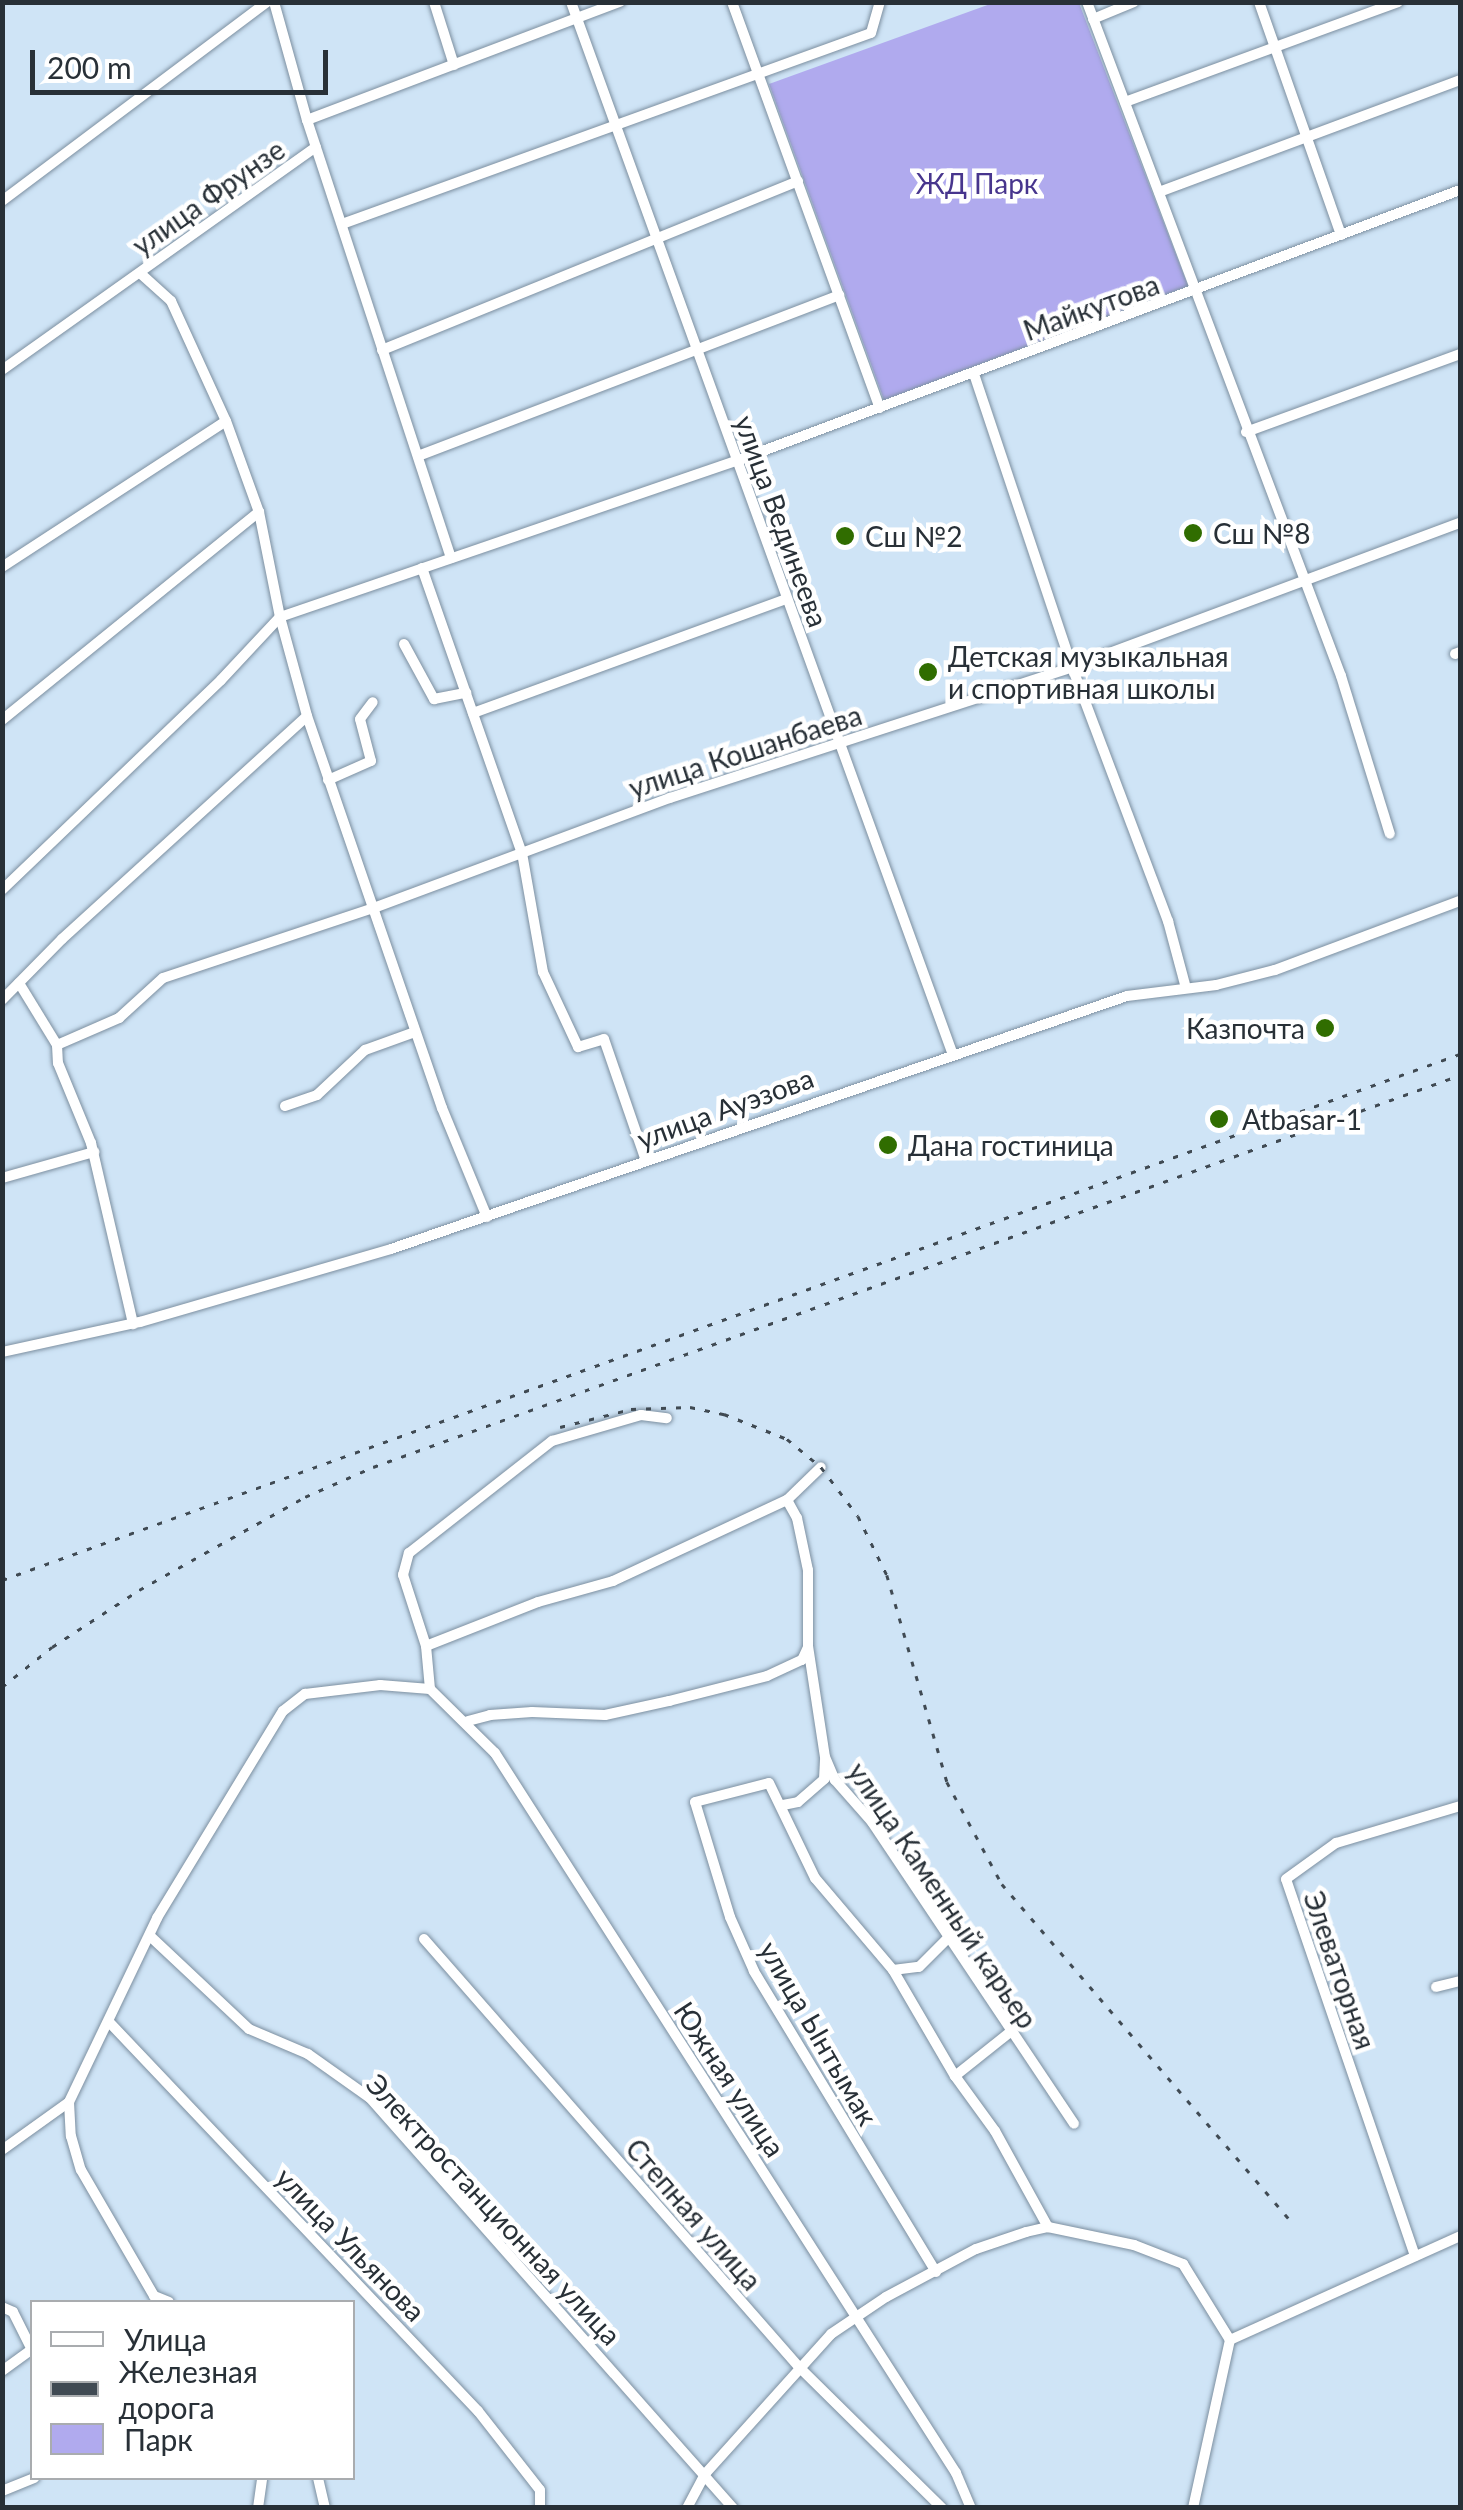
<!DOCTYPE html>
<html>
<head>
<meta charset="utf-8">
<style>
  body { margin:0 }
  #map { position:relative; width:1463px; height:2510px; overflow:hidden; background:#cfe4f6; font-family:Lato,sans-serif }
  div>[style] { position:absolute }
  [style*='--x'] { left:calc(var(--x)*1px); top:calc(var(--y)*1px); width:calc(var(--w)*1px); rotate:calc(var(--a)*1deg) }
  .green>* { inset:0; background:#b0aaee }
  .roads { filter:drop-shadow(0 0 2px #7c8fa0) drop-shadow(0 0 2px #7c8fa0) }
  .minor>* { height:10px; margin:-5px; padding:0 5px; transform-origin:5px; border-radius:5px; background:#fff }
  .rail>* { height:2.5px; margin-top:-1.25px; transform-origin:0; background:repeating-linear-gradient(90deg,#404a53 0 5px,transparent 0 15px) }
  .dots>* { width:28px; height:28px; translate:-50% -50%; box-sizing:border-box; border:5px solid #fff; border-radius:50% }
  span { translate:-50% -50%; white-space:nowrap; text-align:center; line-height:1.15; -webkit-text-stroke:9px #fff; paint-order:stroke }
  .park-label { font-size:28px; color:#47358d }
  .street-label { font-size:28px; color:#283037 }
  .poi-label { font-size:28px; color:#283037 }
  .left { translate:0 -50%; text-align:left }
  .right { translate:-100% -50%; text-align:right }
  .frame { position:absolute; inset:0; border:5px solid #283037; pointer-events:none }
  .legend { position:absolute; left:30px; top:2300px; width:325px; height:180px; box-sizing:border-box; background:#fff; border:2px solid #a9acaf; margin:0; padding:12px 18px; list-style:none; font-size:30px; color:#283037 }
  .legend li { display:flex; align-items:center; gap:20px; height:50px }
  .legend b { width:50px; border:2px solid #a9acaf }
  .scale { position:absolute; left:30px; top:50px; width:298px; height:45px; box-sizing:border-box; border:5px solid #283037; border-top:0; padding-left:12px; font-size:30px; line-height:35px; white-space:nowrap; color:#283037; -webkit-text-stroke:8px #fff; paint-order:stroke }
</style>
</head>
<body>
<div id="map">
  <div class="green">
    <i style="clip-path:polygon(993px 3px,1079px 3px,1188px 286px,884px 400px,769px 84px)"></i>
  </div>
  <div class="roads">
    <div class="minor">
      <i style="--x:274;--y:2;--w:123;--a:74.4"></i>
      <i style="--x:307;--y:120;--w:461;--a:71.8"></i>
      <i style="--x:434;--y:2;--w:66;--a:72.4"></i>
      <i style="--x:571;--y:2;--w:1120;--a:70.06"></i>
      <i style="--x:732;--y:2;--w:432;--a:70"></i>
      <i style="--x:1087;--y:2;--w:720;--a:69.35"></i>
      <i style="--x:1341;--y:676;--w:165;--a:72.8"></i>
      <i style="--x:1259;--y:2;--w:247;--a:70.6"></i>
      <i style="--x:1093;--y:19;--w:44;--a:-22.5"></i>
      <i style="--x:1125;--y:102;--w:291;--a:-20.1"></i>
      <i style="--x:307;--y:120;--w:335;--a:-20.7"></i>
      <i style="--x:1159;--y:192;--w:321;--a:-20.4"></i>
      <i style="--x:2;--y:201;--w:331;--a:-36.9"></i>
      <i style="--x:342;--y:224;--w:562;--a:-19.85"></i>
      <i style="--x:871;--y:33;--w:32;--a:-74"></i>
      <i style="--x:140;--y:273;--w:42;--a:42.1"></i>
      <i style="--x:171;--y:301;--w:132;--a:65.4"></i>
      <i style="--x:226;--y:421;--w:97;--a:70.1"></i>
      <i style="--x:259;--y:512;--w:107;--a:78.7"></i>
      <i style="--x:280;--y:617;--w:103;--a:74.7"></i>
      <i style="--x:307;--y:716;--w:415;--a:71"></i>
      <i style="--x:442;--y:1108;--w:118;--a:67.6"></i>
      <i style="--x:382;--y:350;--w:449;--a:-22.1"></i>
      <i style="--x:2;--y:370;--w:385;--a:-35.4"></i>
      <i style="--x:974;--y:374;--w:309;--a:71.5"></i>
      <i style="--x:1072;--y:667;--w:272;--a:69.3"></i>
      <i style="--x:1168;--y:921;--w:69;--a:75"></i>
      <i style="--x:1246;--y:432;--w:228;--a:-20"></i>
      <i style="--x:418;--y:456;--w:451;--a:-20.9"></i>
      <i style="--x:2;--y:567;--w:267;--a:-33.1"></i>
      <i style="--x:422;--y:568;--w:302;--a:70.7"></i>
      <i style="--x:522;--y:853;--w:121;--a:80"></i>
      <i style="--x:543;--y:972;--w:83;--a:65"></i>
      <i style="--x:578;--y:1047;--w:27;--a:-17"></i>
      <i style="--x:604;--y:1039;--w:129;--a:71"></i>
      <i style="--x:404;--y:644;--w:63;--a:61.4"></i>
      <i style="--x:434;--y:699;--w:33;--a:-11"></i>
      <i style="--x:1455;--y:654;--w:5;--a:-22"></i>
      <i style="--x:473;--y:713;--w:333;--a:-20"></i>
      <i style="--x:2;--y:720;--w:331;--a:-39"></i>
      <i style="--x:328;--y:780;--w:47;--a:-23.8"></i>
      <i style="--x:371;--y:761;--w:43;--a:-104.7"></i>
      <i style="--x:360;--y:719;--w:21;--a:-53"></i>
      <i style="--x:2;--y:890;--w:303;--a:-43.8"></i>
      <i style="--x:221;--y:680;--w:86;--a:-46.9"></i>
      <i style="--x:280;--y:617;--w:482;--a:-18.9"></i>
      <i style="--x:736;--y:461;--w:773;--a:-20.52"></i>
      <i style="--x:19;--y:983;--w:73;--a:58.5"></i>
      <i style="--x:57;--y:1045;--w:18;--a:87"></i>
      <i style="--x:58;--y:1063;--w:87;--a:67.6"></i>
      <i style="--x:91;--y:1143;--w:186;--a:76.9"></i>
      <i style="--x:2;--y:1000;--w:86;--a:-45.5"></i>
      <i style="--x:62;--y:939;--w:331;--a:-42.3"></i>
      <i style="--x:57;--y:1045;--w:68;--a:-23.5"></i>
      <i style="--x:119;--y:1018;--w:59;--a:-42.3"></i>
      <i style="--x:163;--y:978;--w:219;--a:-18.4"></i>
      <i style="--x:371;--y:909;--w:319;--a:-20.4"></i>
      <i style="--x:670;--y:798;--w:423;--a:-18"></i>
      <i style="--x:1072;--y:667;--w:414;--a:-20.4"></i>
      <i style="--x:285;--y:1106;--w:34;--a:-19"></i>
      <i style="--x:317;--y:1095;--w:66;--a:-43.2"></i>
      <i style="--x:365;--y:1050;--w:53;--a:-19.8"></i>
      <i style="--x:2;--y:1178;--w:96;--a:-15.8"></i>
      <i style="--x:2;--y:1352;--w:141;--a:-12.3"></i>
      <i style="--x:140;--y:1322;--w:261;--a:-16.2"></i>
      <i style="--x:391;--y:1249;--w:778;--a:-18.97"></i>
      <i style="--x:1127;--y:996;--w:90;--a:-7"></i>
      <i style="--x:1216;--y:985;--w:61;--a:-14.3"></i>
      <i style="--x:1275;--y:970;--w:197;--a:-20.5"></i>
      <i style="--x:787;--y:1500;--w:21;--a:61"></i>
      <i style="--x:797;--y:1518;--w:53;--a:78.1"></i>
      <i style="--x:808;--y:1570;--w:76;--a:90"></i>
      <i style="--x:808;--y:1646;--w:112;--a:81.3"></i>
      <i style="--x:825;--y:1757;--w:25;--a:67"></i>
      <i style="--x:835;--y:1780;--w:56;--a:48.6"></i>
      <i style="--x:872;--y:1822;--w:363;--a:56.2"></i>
      <i style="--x:426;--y:1646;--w:75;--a:-107.9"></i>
      <i style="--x:403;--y:1575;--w:23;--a:-75"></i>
      <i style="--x:409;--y:1553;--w:182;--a:-38.1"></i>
      <i style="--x:552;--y:1441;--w:93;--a:-16.3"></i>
      <i style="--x:641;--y:1415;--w:26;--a:7"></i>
      <i style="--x:430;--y:1689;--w:91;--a:44.6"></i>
      <i style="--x:495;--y:1753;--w:855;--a:57.37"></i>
      <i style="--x:956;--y:2473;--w:38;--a:67"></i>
      <i style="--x:430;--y:1689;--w:43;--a:-95.3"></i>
      <i style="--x:426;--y:1646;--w:120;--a:-21.4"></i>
      <i style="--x:538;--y:1602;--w:78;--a:-15.6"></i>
      <i style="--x:613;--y:1581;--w:192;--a:-25"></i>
      <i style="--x:787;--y:1500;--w:47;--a:-44.1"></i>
      <i style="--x:468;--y:1721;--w:23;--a:-15"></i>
      <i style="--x:490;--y:1715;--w:42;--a:-4.1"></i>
      <i style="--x:532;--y:1712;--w:73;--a:2.4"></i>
      <i style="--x:605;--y:1715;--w:66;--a:-12.3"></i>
      <i style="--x:669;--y:1701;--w:101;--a:-14.3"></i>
      <i style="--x:767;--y:1676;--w:38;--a:-25"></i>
      <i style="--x:802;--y:1660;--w:14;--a:-65"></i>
      <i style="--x:783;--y:1805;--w:15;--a:-11"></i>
      <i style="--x:798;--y:1802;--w:35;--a:-41"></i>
      <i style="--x:824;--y:1779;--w:19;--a:-87"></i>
      <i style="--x:150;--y:1936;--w:136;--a:43.2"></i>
      <i style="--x:249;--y:2029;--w:64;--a:23"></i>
      <i style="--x:308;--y:2054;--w:76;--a:35.4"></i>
      <i style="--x:370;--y:2098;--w:548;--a:48.48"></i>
      <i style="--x:424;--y:1939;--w:569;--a:48.78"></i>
      <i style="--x:799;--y:2367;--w:201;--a:44.6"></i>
      <i style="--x:893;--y:1970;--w:26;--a:-7"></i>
      <i style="--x:919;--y:1967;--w:44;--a:-45"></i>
      <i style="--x:1436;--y:1987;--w:25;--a:-14"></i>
      <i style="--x:110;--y:2023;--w:535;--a:46.52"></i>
      <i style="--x:478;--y:2411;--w:100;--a:51.9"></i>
      <i style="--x:540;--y:2490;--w:18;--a:90"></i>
      <i style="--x:955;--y:2076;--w:69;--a:-38.5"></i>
      <i style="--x:69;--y:2102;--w:34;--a:87"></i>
      <i style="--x:71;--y:2136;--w:35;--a:74"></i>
      <i style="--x:81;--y:2170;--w:146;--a:59.9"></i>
      <i style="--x:154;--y:2296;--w:16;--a:22"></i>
      <i style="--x:2;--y:2150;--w:82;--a:-35.6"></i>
      <i style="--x:69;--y:2102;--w:204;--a:-64.4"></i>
      <i style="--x:157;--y:1918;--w:242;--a:-58.7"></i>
      <i style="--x:283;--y:1711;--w:28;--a:-38"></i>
      <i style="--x:305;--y:1694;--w:76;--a:-6.8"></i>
      <i style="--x:380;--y:1685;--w:50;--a:4.6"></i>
      <i style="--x:1415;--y:2256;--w:398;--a:-108.9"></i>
      <i style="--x:1286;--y:1879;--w:62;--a:-35.8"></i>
      <i style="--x:1336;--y:1843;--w:129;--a:-16.6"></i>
      <i style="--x:936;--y:2272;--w:352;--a:-121.2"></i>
      <i style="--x:754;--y:1971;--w:59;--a:-114"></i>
      <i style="--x:730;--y:1917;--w:120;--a:-106.9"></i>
      <i style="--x:695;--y:1802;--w:76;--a:-14.4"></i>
      <i style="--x:769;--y:1783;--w:106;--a:64.2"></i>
      <i style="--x:815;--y:1878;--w:121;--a:49.7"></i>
      <i style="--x:893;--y:1970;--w:123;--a:59.7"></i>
      <i style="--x:955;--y:2076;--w:68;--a:54"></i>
      <i style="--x:995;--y:2131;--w:110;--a:61.1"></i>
      <i style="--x:2;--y:2307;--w:12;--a:24"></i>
      <i style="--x:13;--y:2312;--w:42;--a:63.4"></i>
      <i style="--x:2;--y:2371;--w:34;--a:-36"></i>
      <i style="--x:318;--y:2478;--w:31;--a:77"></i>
      <i style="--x:2;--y:2491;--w:35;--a:-22"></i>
      <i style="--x:258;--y:2508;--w:30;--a:-82"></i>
      <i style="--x:687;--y:2508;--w:38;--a:-62"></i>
      <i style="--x:705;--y:2474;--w:188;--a:-48"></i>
      <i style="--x:831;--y:2334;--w:66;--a:-33.9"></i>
      <i style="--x:886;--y:2297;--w:102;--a:-28.1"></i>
      <i style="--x:976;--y:2249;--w:53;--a:-18.8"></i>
      <i style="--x:1026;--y:2232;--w:23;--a:-13"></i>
      <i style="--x:1048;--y:2227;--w:88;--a:11.8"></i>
      <i style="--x:1134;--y:2245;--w:53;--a:21.2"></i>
      <i style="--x:1183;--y:2264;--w:89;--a:58.3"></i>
      <i style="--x:1193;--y:2508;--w:172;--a:-77.6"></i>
      <i style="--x:1230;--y:2340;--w:252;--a:-24.3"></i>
    </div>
  </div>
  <div class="rail">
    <i style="--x:560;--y:1427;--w:73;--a:-14.2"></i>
    <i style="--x:631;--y:1409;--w:59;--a:-1.9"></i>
    <i style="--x:690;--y:1407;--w:35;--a:12"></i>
    <i style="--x:724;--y:1414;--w:68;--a:21.6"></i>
    <i style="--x:787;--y:1439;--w:44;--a:39.5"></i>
    <i style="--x:821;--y:1467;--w:61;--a:52.9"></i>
    <i style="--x:858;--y:1516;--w:66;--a:63.8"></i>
    <i style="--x:887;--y:1575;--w:216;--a:73.8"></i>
    <i style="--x:947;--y:1782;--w:116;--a:61.7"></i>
    <i style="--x:1002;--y:1884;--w:444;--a:49.4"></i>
    <i style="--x:2;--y:1580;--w:1550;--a:-19.84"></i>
    <i style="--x:2;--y:1687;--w:64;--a:-38.7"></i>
    <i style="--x:52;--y:1647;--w:104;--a:-33.2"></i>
    <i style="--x:139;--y:1590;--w:190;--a:-29.3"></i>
    <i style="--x:305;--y:1497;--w:74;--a:-23.8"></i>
    <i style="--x:373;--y:1467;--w:1156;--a:-19.83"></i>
  </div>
  <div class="dots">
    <i style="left:1193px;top:533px;background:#306d00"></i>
    <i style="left:845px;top:536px;background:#306d00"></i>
    <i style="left:928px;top:672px;background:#306d00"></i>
    <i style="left:1325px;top:1028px;background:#306d00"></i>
    <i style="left:1219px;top:1119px;background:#306d00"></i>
    <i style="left:888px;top:1145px;background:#306d00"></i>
  </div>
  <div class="park-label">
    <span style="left:977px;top:183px">ЖД Парк</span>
  </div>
  <div class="street-label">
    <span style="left:208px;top:197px;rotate:-35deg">улица Фрунзе</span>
    <span style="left:1091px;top:307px;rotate:-20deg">Майкутова</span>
    <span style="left:782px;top:521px;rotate:70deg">улица Вединеева</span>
    <span style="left:745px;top:751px;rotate:-18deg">улица Кошанбаева</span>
    <span style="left:725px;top:1108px;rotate:-20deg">улица Ауэзова</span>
    <span style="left:943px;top:1895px;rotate:56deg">улица Каменный карьер</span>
    <span style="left:1340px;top:1970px;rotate:71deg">Элеваторная</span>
    <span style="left:819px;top:2033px;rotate:60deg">улица Ынтымак</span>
    <span style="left:730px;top:2079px;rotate:57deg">Южная улица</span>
    <span style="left:494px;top:2209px;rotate:47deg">Электростанционная улица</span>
    <span style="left:694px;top:2214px;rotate:49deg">Степная улица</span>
    <span style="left:351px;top:2244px;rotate:46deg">улица Ульянова</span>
  </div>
  <div class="poi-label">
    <span class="left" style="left:1213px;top:533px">Сш №8</span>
    <span class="left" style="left:865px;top:536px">Сш №2</span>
    <span class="left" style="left:948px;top:672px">Детская музыкальная<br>и спортивная школы</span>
    <span class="right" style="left:1305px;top:1028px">Казпочта</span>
    <span class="left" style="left:1242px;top:1119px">Atbasar-1</span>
    <span class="left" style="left:908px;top:1145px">Дана гостиница</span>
  </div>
  <div class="frame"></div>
  <ul class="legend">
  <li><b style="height:12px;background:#fff"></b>Улица</li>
  <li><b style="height:12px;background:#404a53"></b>Железная дорога</li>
  <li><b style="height:28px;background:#b0aaee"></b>Парк</li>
  </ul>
  <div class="scale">200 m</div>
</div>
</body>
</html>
